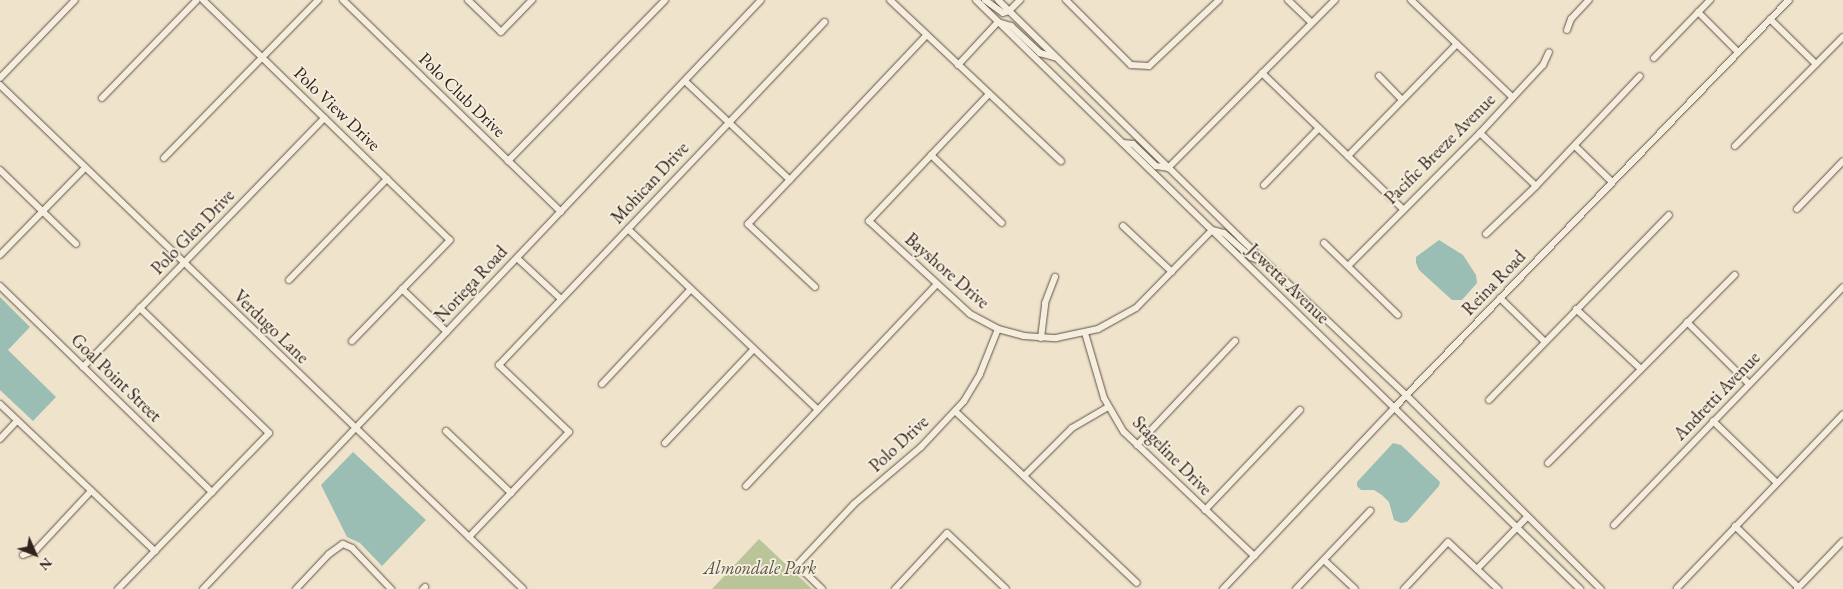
<!DOCTYPE html>
<html>
<head>
<meta charset="utf-8">
<style>
  body { margin:0 }
  #map { position:relative; width:1843px; height:589px; overflow:hidden; background:#efe3cb; font-family:"EB Garamond",serif }
  div>[style] { position:absolute }
  [style*='--x'] { left:calc(var(--x)*1px); top:calc(var(--y)*1px); width:calc(var(--w)*1px); rotate:calc(var(--a)*1deg) }
  .green>* { inset:0; background:#b9c498 }
  .water>* { inset:0; background:#9abeb4 }
  .roads { filter:drop-shadow(0 0 1px #605247) drop-shadow(0 0 1px #605247) }
  .minor>* { height:6px; margin:-3px; padding:0 3px; transform-origin:3px; border-radius:3px; background:#f5eddd }
  span { translate:-50% -50%; white-space:nowrap; text-align:center; line-height:1.15; -webkit-text-stroke:4px #f5eddd; paint-order:stroke }
  .street-label { font-size:18px; color:#31221b }
  .park-label { font-size:18px; color:#5a5340; font-style:italic }
  .north { position:absolute; left:10px; top:529px; width:50px; height:50px; -webkit-text-stroke:4px #f5eddd; paint-order:stroke; rotate:134deg; font-size:14px; font-weight:700; line-height:20px; text-align:center; color:#31221b }
  .north::after { content:''; display:block; margin:auto; width:18px; height:22px; background:#31221b; clip-path:polygon(50% 0,100% 100%,50% 72%,0 100%) }
</style>
</head>
<body>
<div id="map">
  <div class="green">
    <i style="clip-path:polygon(759px 539px,796px 574px,812px 589px,712px 589px)"></i>
  </div>
  <div class="water">
    <i style="clip-path:polygon(1439px 240px,1463px 255px,1476px 275px,1477px 283px,1462px 300px,1452px 300px,1419px 270px,1416px 263px,1416px 257px)"></i>
    <i style="clip-path:polygon(0 297px,30px 327px,8px 350px,56px 397px,33px 421px,0 390px)"></i>
    <i style="clip-path:polygon(1393px 443px,1401px 445px,1440px 482px,1439px 486px,1407px 522px,1401px 523px,1394px 520px,1389px 502px,1382px 495px,1374px 490px,1361px 490px,1357px 486px,1357px 482px)"></i>
    <i style="clip-path:polygon(353px 452px,426px 520px,382px 566px,360px 543px,347px 537px,321px 485px)"></i>
  </div>
  <div class="roads">
    <div class="minor">
      <i style="--x:203;--y:0;--w:344;--a:44.2"></i>
      <i style="--x:450;--y:240;--w:141;--a:134.1"></i>
      <i style="--x:343;--y:0;--w:304;--a:44.2"></i>
      <i style="--x:468;--y:0;--w:46;--a:44.1"></i>
      <i style="--x:501;--y:32;--w:45;--a:-45.9"></i>
      <i style="--x:890;--y:0;--w:235;--a:43.3"></i>
      <i style="--x:976;--y:0;--w:844;--a:44.28"></i>
      <i style="--x:985;--y:0;--w:22;--a:36"></i>
      <i style="--x:1003;--y:13;--w:6;--a:-18"></i>
      <i style="--x:1009;--y:11;--w:16;--a:-45"></i>
      <i style="--x:998;--y:0;--w:339;--a:44.5"></i>
      <i style="--x:1240;--y:238;--w:228;--a:43.4"></i>
      <i style="--x:1406;--y:395;--w:275;--a:44.9"></i>
      <i style="--x:1066;--y:0;--w:92;--a:45"></i>
      <i style="--x:1131;--y:65;--w:18;--a:3"></i>
      <i style="--x:1149;--y:66;--w:96;--a:-43.3"></i>
      <i style="--x:1288;--y:0;--w:33;--a:44"></i>
      <i style="--x:1411;--y:0;--w:140;--a:43.8"></i>
      <i style="--x:1698;--y:12;--w:57;--a:45"></i>
      <i style="--x:1770;--y:19;--w:64;--a:44.4"></i>
      <i style="--x:1567;--y:30;--w:12;--a:-70"></i>
      <i style="--x:1571;--y:19;--w:26;--a:-47"></i>
      <i style="--x:1654;--y:58;--w:81;--a:-46"></i>
      <i style="--x:958;--y:65;--w:59;--a:-47.1"></i>
      <i style="--x:998;--y:22;--w:14;--a:17"></i>
      <i style="--x:1011;--y:26;--w:40;--a:43"></i>
      <i style="--x:1040;--y:53;--w:15;--a:16"></i>
      <i style="--x:1262;--y:73;--w:196;--a:44"></i>
      <i style="--x:1379;--y:76;--w:33;--a:46"></i>
      <i style="--x:0;--y:78;--w:108;--a:-46.1"></i>
      <i style="--x:685;--y:81;--w:144;--a:43.3"></i>
      <i style="--x:0;--y:85;--w:726;--a:43.94"></i>
      <i style="--x:989;--y:94;--w:175;--a:133.4"></i>
      <i style="--x:869;--y:221;--w:137;--a:42.6"></i>
      <i style="--x:970;--y:314;--w:32;--a:28"></i>
      <i style="--x:998;--y:329;--w:27;--a:15"></i>
      <i style="--x:1024;--y:336;--w:32;--a:4"></i>
      <i style="--x:1056;--y:338;--w:43;--a:-12.1"></i>
      <i style="--x:1098;--y:329;--w:43;--a:-28.9"></i>
      <i style="--x:1136;--y:308;--w:109;--a:-45.7"></i>
      <i style="--x:1212;--y:230;--w:12;--a:14"></i>
      <i style="--x:1224;--y:233;--w:36;--a:42"></i>
      <i style="--x:1251;--y:257;--w:13;--a:23"></i>
      <i style="--x:102;--y:98;--w:136;--a:-45.9"></i>
      <i style="--x:1480;--y:133;--w:77;--a:43.4"></i>
      <i style="--x:1123;--y:143;--w:10;--a:6"></i>
      <i style="--x:1133;--y:144;--w:32;--a:44"></i>
      <i style="--x:1156;--y:166;--w:12;--a:9"></i>
      <i style="--x:1168;--y:168;--w:237;--a:-45.2"></i>
      <i style="--x:1575;--y:146;--w:52;--a:44.2"></i>
      <i style="--x:1735;--y:146;--w:153;--a:-45.3"></i>
      <i style="--x:931;--y:155;--w:98;--a:43.8"></i>
      <i style="--x:1348;--y:156;--w:156;--a:-45.8"></i>
      <i style="--x:164;--y:158;--w:221;--a:-45.7"></i>
      <i style="--x:508;--y:161;--w:225;--a:-45.7"></i>
      <i style="--x:0;--y:170;--w:106;--a:44.2"></i>
      <i style="--x:1264;--y:185;--w:79;--a:-46"></i>
      <i style="--x:1797;--y:209;--w:66;--a:-46.2"></i>
      <i style="--x:1123;--y:226;--w:67;--a:43.2"></i>
      <i style="--x:628;--y:229;--w:262;--a:43.6"></i>
      <i style="--x:1486;--y:234;--w:69;--a:-43.8"></i>
      <i style="--x:1536;--y:186;--w:151;--a:-46.6"></i>
      <i style="--x:1324;--y:243;--w:103;--a:44.2"></i>
      <i style="--x:0;--y:255;--w:122;--a:-45.7"></i>
      <i style="--x:517;--y:258;--w:60;--a:43"></i>
      <i style="--x:1349;--y:265;--w:186;--a:-45.2"></i>
      <i style="--x:1480;--y:133;--w:93;--a:-47.2"></i>
      <i style="--x:1543;--y:65;--w:14;--a:-65"></i>
      <i style="--x:289;--y:280;--w:141;--a:-45.9"></i>
      <i style="--x:0;--y:286;--w:296;--a:44.2"></i>
      <i style="--x:815;--y:287;--w:92;--a:-136.8"></i>
      <i style="--x:748;--y:224;--w:260;--a:-46.6"></i>
      <i style="--x:402;--y:289;--w:62;--a:43.7"></i>
      <i style="--x:1500;--y:298;--w:62;--a:44.3"></i>
      <i style="--x:1576;--y:309;--w:88;--a:42.7"></i>
      <i style="--x:1687;--y:322;--w:88;--a:45"></i>
      <i style="--x:1085;--y:333;--w:68;--a:73.7"></i>
      <i style="--x:1104;--y:398;--w:39;--a:60"></i>
      <i style="--x:1124;--y:432;--w:180;--a:43.6"></i>
      <i style="--x:1041;--y:338;--w:35;--a:-83"></i>
      <i style="--x:1045;--y:303;--w:28;--a:-69"></i>
      <i style="--x:83;--y:367;--w:347;--a:-45.9"></i>
      <i style="--x:602;--y:384;--w:130;--a:-46.9"></i>
      <i style="--x:1489;--y:400;--w:258;--a:-45.8"></i>
      <i style="--x:0;--y:404;--w:214;--a:43.5"></i>
      <i style="--x:955;--y:411;--w:250;--a:43.4"></i>
      <i style="--x:1713;--y:421;--w:89;--a:44.1"></i>
      <i style="--x:446;--y:431;--w:90;--a:43.6"></i>
      <i style="--x:0;--y:439;--w:25;--a:-47"></i>
      <i style="--x:665;--y:443;--w:129;--a:-46.6"></i>
      <i style="--x:1137;--y:445;--w:143;--a:-46.7"></i>
      <i style="--x:1548;--y:463;--w:265;--a:-45.2"></i>
      <i style="--x:1024;--y:476;--w:68;--a:-45"></i>
      <i style="--x:1072;--y:428;--w:42;--a:-30.3"></i>
      <i style="--x:746;--y:486;--w:277;--a:-46.6"></i>
      <i style="--x:1205;--y:510;--w:138;--a:-46.5"></i>
      <i style="--x:1614;--y:525;--w:330;--a:-46.1"></i>
      <i style="--x:1735;--y:526;--w:88;--a:44.1"></i>
      <i style="--x:469;--y:537;--w:145;--a:-46.4"></i>
      <i style="--x:569;--y:432;--w:97;--a:-136.3"></i>
      <i style="--x:499;--y:365;--w:473;--a:-46.5"></i>
      <i style="--x:23;--y:555;--w:14;--a:-21"></i>
      <i style="--x:36;--y:550;--w:81;--a:-47"></i>
      <i style="--x:1324;--y:560;--w:42;--a:43.1"></i>
      <i style="--x:1477;--y:569;--w:72;--a:-46.1"></i>
      <i style="--x:1677;--y:588;--w:240;--a:-46.3"></i>
      <i style="--x:118;--y:589;--w:217;--a:-45.9"></i>
      <i style="--x:269;--y:433;--w:180;--a:-135.9"></i>
      <i style="--x:203;--y:589;--w:811;--a:-46.55"></i>
      <i style="--x:296;--y:589;--w:48;--a:-46.7"></i>
      <i style="--x:329;--y:554;--w:17;--a:-36"></i>
      <i style="--x:343;--y:544;--w:10;--a:24"></i>
      <i style="--x:352;--y:548;--w:57;--a:46.4"></i>
      <i style="--x:423;--y:589;--w:3;--a:-45"></i>
      <i style="--x:822;--y:589;--w:35;--a:-136"></i>
      <i style="--x:797;--y:565;--w:83;--a:-46.9"></i>
      <i style="--x:854;--y:504;--w:88;--a:-40.4"></i>
      <i style="--x:921;--y:447;--w:63;--a:-46.9"></i>
      <i style="--x:964;--y:401;--w:31;--a:-59"></i>
      <i style="--x:980;--y:374;--w:48;--a:-68.2"></i>
      <i style="--x:895;--y:589;--w:76;--a:-47.1"></i>
      <i style="--x:947;--y:533;--w:81;--a:43.5"></i>
      <i style="--x:1223;--y:589;--w:249;--a:-46.6"></i>
      <i style="--x:1394;--y:408;--w:568;--a:-45.93"></i>
      <i style="--x:1296;--y:589;--w:108;--a:-46.5"></i>
      <i style="--x:1404;--y:589;--w:64;--a:-46.9"></i>
      <i style="--x:1448;--y:542;--w:69;--a:43.2"></i>
      <i style="--x:1797;--y:589;--w:66;--a:-46.2"></i>
    </div>
  </div>
  <div class="street-label">
    <span style="left:462px;top:95px;rotate:44deg">Polo Club Drive</span>
    <span style="left:337px;top:109px;rotate:44deg">Polo View Drive</span>
    <span style="left:1440px;top:149px;rotate:-45deg">Pacific Breeze Avenue</span>
    <span style="left:650px;top:183px;rotate:-47deg">Mohican Drive</span>
    <span style="left:193px;top:232px;rotate:-46deg">Polo Glen Drive</span>
    <span style="left:947px;top:271px;rotate:41deg">Bayshore Drive</span>
    <span style="left:1494px;top:283px;rotate:-46deg">Reina Road</span>
    <span style="left:471px;top:284px;rotate:-47deg">Noriega Road</span>
    <span style="left:1288px;top:284px;rotate:44deg">Jewetta Avenue</span>
    <span style="left:271px;top:327px;rotate:44deg">Verdugo Lane</span>
    <span style="left:116px;top:378px;rotate:44deg">Goal Point Street</span>
    <span style="left:1717px;top:396px;rotate:-46deg">Andretti Avenue</span>
    <span style="left:899px;top:444px;rotate:-43deg">Polo Drive</span>
    <span style="left:1172px;top:456px;rotate:45deg">Stageline Drive</span>
  </div>
  <div class="park-label">
    <span style="left:760px;top:568px">Almondale Park</span>
  </div>
  <div class="north">N</div>
</div>
</body>
</html>
